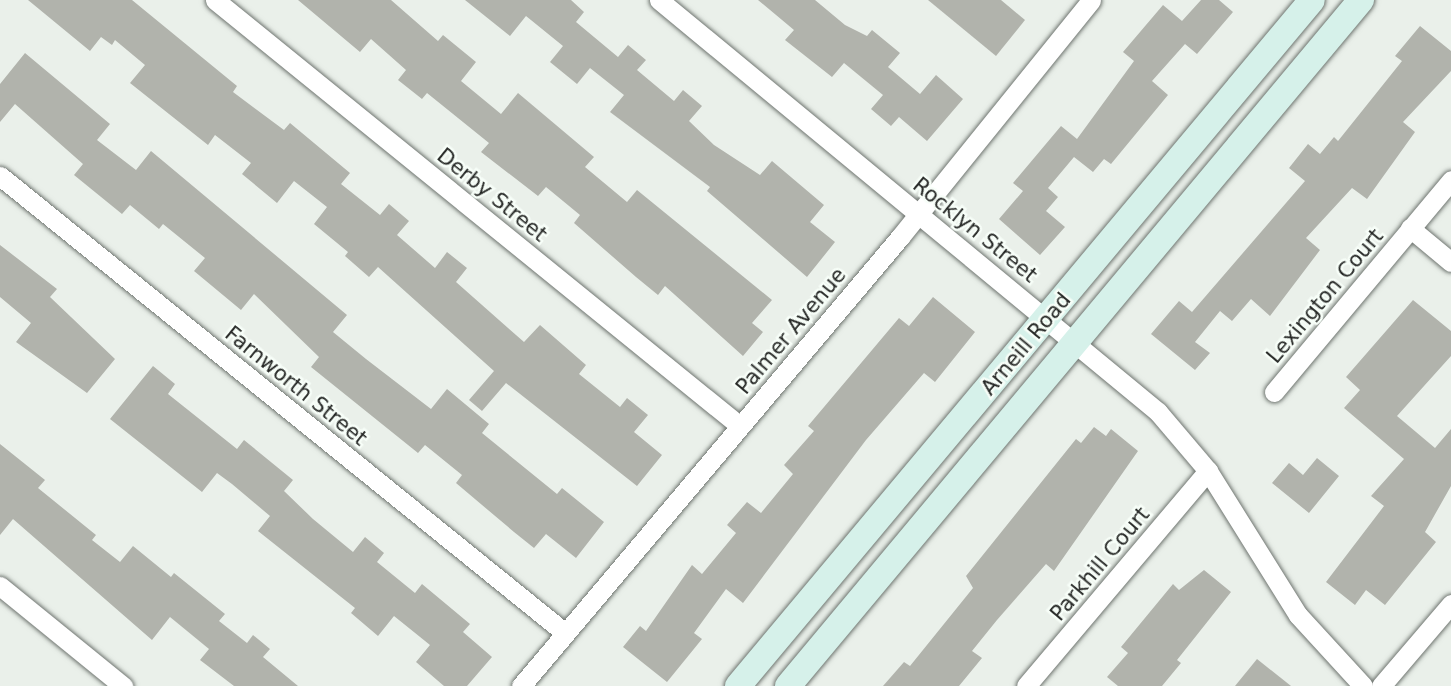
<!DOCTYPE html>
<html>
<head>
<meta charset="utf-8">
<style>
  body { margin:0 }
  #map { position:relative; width:1451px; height:686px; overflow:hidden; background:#eaf0ea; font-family:"DejaVu Sans",sans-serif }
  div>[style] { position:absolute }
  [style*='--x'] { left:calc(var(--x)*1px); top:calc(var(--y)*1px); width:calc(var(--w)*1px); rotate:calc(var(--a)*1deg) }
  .building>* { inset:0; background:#b1b3ac }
  .roads { filter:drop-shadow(0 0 2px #6f7570) drop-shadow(0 0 2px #6f7570) }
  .street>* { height:19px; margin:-9.5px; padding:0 9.5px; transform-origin:9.5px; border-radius:9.5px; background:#fff }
  .secondary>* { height:26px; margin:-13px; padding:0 13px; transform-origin:13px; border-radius:13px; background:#d6f1ea }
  span { translate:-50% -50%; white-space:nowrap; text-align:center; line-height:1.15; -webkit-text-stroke:5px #f7fef8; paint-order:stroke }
  .street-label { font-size:21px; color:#252725 }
</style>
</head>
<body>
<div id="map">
  <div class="building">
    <i style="clip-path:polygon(28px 0,132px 0,237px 86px,233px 92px,284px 130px,290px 123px,350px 173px,341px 184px,380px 215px,389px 204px,409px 221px,397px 235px,435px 268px,447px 252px,467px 268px,456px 282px,524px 342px,540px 325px,586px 365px,579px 374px,620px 407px,627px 398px,648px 415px,634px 432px,662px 455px,637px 486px,506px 383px,482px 411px,469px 400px,494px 371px,378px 267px,369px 277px,345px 256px,348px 252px,314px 224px,327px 207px,294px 181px,277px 203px,242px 174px,251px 163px,215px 135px,208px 145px,130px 83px,145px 65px,115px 40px,112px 45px,101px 37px,90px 51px)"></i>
    <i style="clip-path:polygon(298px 0,391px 0,438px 41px,443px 35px,476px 62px,461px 81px,501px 114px,518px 93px,594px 157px,585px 167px,627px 202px,637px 190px,772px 300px,752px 323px,763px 332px,743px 356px,665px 286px,658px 295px,636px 277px,574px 223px,580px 215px,546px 187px,538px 196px,481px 152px,489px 143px,427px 93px,422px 99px,398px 80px,406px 70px,371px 39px,360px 52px)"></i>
    <i style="clip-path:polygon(465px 0,571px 0,584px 12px,576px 22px,618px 57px,628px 45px,646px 60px,637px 70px,674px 101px,683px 90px,702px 106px,689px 121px,714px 145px,760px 175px,772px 161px,824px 205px,810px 222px,835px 242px,807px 277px,707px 191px,710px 187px,610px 112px,624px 95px,590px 68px,577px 84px,550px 62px,563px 46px,526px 16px,510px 36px)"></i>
    <i style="clip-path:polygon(758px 0,815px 0,845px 25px,867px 36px,872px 30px,900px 53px,888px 67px,920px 94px,936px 75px,963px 99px,927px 141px,899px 117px,891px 126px,871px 109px,883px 95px,844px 63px,832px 77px,785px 40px,794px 30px)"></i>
    <i style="clip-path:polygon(928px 0,1001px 0,1025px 20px,996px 56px)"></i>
    <i style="clip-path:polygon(1201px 0,1219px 0,1233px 12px,1197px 54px,1185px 44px,1152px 81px,1168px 95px,1111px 164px,1104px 159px,1093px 172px,1074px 157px,1048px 188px,1058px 197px,1046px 211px,1065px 227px,1040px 255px,999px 219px,1023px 191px,1013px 183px,1061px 126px,1077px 139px,1134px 61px,1123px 52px,1163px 5px,1182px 21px)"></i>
    <i style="clip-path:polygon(1420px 26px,1451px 51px,1451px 71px,1403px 122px,1415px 132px,1367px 199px,1352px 188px,1306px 238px,1320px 250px,1270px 316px,1251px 299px,1232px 321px,1220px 311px,1195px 342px,1210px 353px,1195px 370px,1151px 334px,1179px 301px,1192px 312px,1305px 181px,1289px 168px,1308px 144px,1320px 154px,1334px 137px,1338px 141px,1402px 61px,1395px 56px)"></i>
    <i style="clip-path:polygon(25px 53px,110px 124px,97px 140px,136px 170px,151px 151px,347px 315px,333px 332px,366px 359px,431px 409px,447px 389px,489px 424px,482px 433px,557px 494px,562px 488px,604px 522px,576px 558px,546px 534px,534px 548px,514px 532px,456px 483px,462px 475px,425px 445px,418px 453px,311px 367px,319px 357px,254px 294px,241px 310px,194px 271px,205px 258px,163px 224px,159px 229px,130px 205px,122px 214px,74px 175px,83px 164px,15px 104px,0 122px,0 84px)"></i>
    <i style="clip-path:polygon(0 245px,57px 289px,50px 297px,115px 359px,87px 393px,16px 342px,31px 323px,0 297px)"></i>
    <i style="clip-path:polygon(933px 297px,975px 332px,935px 382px,924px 373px,866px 440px,743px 603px,726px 589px,694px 633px,702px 639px,667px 682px,623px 647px,640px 626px,646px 631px,692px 565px,702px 574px,736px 533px,727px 525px,747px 502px,761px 513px,793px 474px,784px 465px,814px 431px,808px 426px,899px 318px,909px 326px)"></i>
    <i style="clip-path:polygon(1413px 300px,1451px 331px,1451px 356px,1397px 416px,1435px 448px,1451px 429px,1451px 486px,1425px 532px,1436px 542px,1385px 605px,1366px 590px,1355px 605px,1326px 582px,1384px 506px,1371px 496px,1404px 459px,1344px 408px,1360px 390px,1346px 377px)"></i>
    <i style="clip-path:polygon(153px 366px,175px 384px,168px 394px,237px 449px,244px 440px,293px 480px,284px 491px,313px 519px,353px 552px,365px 537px,384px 553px,377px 562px,415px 593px,422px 584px,470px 624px,463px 632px,492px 657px,467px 686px,444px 686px,416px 662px,430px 645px,394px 616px,378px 636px,351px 613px,355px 608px,258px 531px,270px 516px,232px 484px,217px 473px,202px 492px,110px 419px)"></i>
    <i style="clip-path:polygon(1094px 427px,1106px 436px,1111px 429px,1138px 451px,1054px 571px,1046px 564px,997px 620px,972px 651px,982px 658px,959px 686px,883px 686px,904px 662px,910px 666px,973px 588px,966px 576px,1076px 439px,1081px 443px)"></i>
    <i style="clip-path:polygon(0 444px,45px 480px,38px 488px,96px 535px,92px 540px,120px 562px,133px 546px,171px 577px,174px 573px,225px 614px,219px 621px,247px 643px,253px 635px,270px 649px,263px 657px,298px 686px,234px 686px,200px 660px,209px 649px,170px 617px,152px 640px,13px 519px,0 535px)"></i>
    <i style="clip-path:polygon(1317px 458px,1339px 476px,1309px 513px,1272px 483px,1289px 463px,1303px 475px)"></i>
    <i style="clip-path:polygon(1204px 570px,1231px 592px,1177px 660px,1181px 663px,1162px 686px,1118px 686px,1107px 677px,1128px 653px,1121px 647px,1173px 584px,1179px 590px)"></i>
    <i style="clip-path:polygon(1257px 659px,1291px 686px,1235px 686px)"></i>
  </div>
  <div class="roads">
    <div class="street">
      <i style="--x:215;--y:0;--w:676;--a:39.06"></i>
      <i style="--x:659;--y:0;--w:647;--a:39.54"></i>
      <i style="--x:1158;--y:412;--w:77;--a:49.7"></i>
      <i style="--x:1208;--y:471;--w:170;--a:58"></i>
      <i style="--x:1298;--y:615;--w:96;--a:47.5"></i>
      <i style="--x:0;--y:176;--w:725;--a:38.96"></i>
      <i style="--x:1410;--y:228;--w:53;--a:39.7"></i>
      <i style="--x:1274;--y:392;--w:276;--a:-50.1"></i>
      <i style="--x:0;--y:586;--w:159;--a:39.1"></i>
      <i style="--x:521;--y:686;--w:588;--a:-49.83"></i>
      <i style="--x:900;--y:237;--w:304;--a:-51.1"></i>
      <i style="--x:1026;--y:686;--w:282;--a:-49.8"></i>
      <i style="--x:1381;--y:686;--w:108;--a:-49.5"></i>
    </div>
    <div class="secondary">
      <i style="--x:738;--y:686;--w:894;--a:-50.08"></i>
      <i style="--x:788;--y:686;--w:894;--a:-50.13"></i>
    </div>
  </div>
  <div class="street-label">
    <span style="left:492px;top:195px;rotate:39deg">Derby Street</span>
    <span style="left:975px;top:230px;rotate:39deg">Rocklyn Street</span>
    <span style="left:1325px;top:296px;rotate:-50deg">Lexington Court</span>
    <span style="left:791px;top:331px;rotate:-50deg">Palmer Avenue</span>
    <span style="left:1026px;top:344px;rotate:-50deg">Arneill Road</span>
    <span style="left:296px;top:386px;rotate:39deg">Farnworth Street</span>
    <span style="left:1100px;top:564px;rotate:-50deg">Parkhill Court</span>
  </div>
</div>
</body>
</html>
